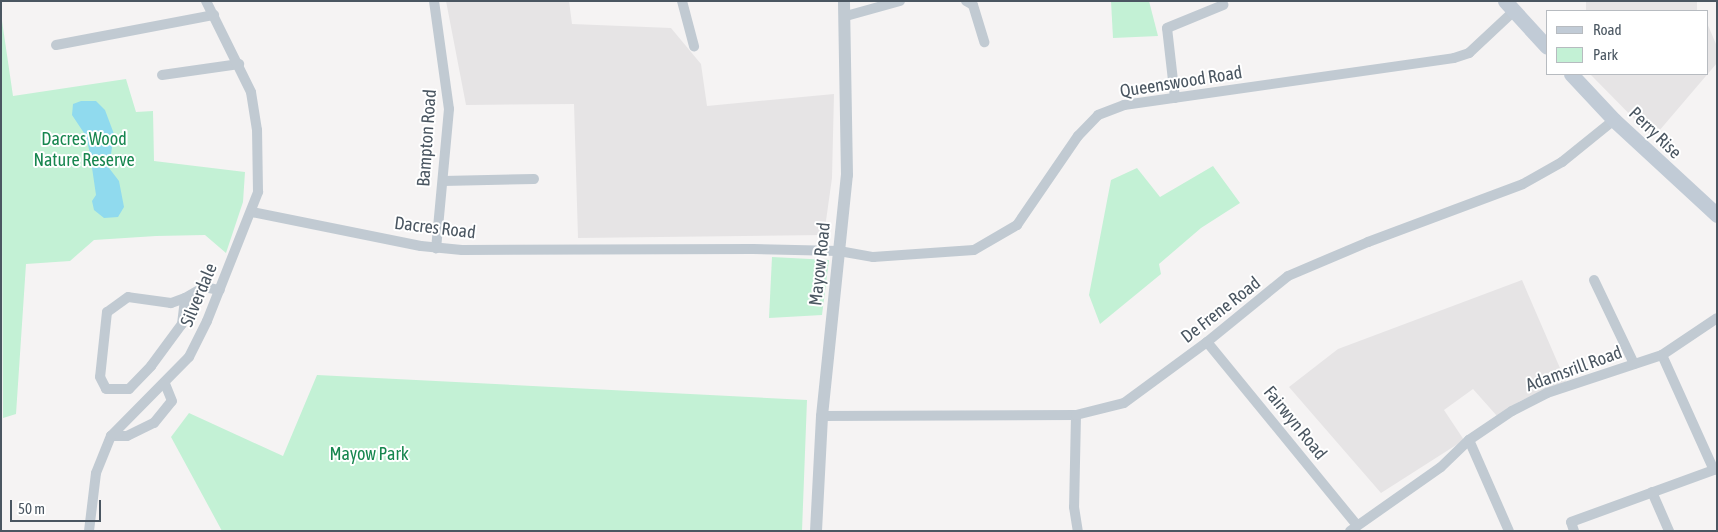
<!DOCTYPE html>
<html>
<head>
<meta charset="utf-8">
<style>
  body { margin:0 }
  #map { position:relative; width:1718px; height:532px; overflow:hidden; background:#f5f3f3; font-family:"Asap Condensed",sans-serif }
  div>[style] { position:absolute }
  [style*='--x'] { left:calc(var(--x)*1px); top:calc(var(--y)*1px); width:calc(var(--w)*1px); rotate:calc(var(--a)*1deg) }
  .education>* { inset:0; background:#e6e4e5; transform-origin:0 0 }
  .green>* { inset:0; background:#c3f1d5 }
  .water>* { inset:0; background:#90daee }
  .minor>* { height:10px; margin:-5px; padding:0 5px; transform-origin:5px; border-radius:5px; background:#c1cad2 }
  .tertiary>* { height:12px; margin:-6px; padding:0 6px; transform-origin:6px; border-radius:6px; background:#c1cad2 }
  .secondary>* { height:15px; margin:-7.5px; padding:0 7.5px; transform-origin:7.5px; border-radius:7.5px; background:#c1cbd6 }
  span { translate:-50% -50%; white-space:nowrap; text-align:center; line-height:1.15; -webkit-text-stroke:4px #fff; paint-order:stroke }
  .street-label { font-size:18px; color:#4a5661 }
  .park-label { font-size:18px; color:#17864f }
  .frame { position:absolute; inset:0; border:2px solid #4a5661; pointer-events:none }
  .legend { position:absolute; left:1546px; top:10px; width:162px; height:65px; box-sizing:border-box; background:#fff; border:1px solid #b7bbc0; margin:0; padding:6px 9px; list-style:none; font-size:15px; color:#4a5661 }
  .legend li { display:flex; align-items:center; gap:10px; height:25px }
  .legend b { width:25px; border:1px solid #b7bbc0 }
  .scale { position:absolute; left:10px; top:500px; width:91px; height:22px; box-sizing:border-box; border:2px solid #4a5661; border-top:0; padding-left:6px; font-size:15px; line-height:18px; white-space:nowrap; color:#4a5661; -webkit-text-stroke:4px #fff; paint-order:stroke }
</style>
</head>
<body>
<div id="map">
  <div class="education">
    <i style="clip-path:polygon(446px 1px,569px 1px,572px 24px,671px 28px,701px 64px,707px 106px,834px 94px,832px 178px,824px 235px,578px 238px,574px 104px,466px 105px)"></i>
    <i style="left:1586px;top:1px;width:111px;height:14px"></i>
    <i style="clip-path:polygon(1707px 23px,1716px 44px,1717px 63px,1653px 138px,1590px 74px,1707px 74px)"></i>
    <i style="clip-path:polygon(1522px 280px,1566px 382px,1520px 401px,1497px 416px,1473px 389px,1444px 410px,1464px 440px,1381px 493px,1289px 387px,1338px 349px)"></i>
  </div>
  <div class="green">
    <i style="clip-path:polygon(1111px 1px,1149px 1px,1158px 36px,1113px 38px)"></i>
    <i style="clip-path:polygon(1px 14px,13px 96px,126px 79px,136px 112px,153px 111px,154px 161px,245px 172px,243px 202px,226px 253px,205px 235px,156px 236px,94px 240px,70px 261px,26px 264px,16px 414px,3px 418px)"></i>
    <i style="clip-path:polygon(1213px 166px,1240px 203px,1201px 228px,1159px 264px,1161px 274px,1100px 324px,1089px 295px,1111px 180px,1137px 168px,1160px 197px)"></i>
    <i style="clip-path:polygon(772px 257px,829px 260px,822px 315px,769px 318px)"></i>
    <i style="clip-path:polygon(317px 375px,807px 400px,802px 531px,222px 531px,171px 437px,189px 413px,283px 456px)"></i>
  </div>
  <div class="water">
    <i style="clip-path:polygon(81px 101px,96px 101px,105px 110px,114px 134px,109px 168px,119px 181px,124px 207px,118px 217px,104px 218px,94px 210px,92px 201px,96px 195px,90px 154px,86px 136px,72px 115px,73px 104px)"></i>
  </div>
  <div class="minor">
    <i style="--x:434;--y:1;--w:109;--a:82.1"></i>
    <i style="--x:449;--y:109;--w:140;--a:95.3"></i>
    <i style="--x:682;--y:1;--w:47;--a:75.1"></i>
    <i style="--x:966;--y:1;--w:8;--a:30"></i>
    <i style="--x:973;--y:5;--w:39;--a:73"></i>
    <i style="--x:846;--y:16;--w:56;--a:-15.5"></i>
    <i style="--x:56;--y:45;--w:161;--a:-10.8"></i>
    <i style="--x:162;--y:75;--w:78;--a:-8.1"></i>
    <i style="--x:1175;--y:98;--w:70;--a:-96.5"></i>
    <i style="--x:1167;--y:28;--w:61;--a:-22.3"></i>
    <i style="--x:443;--y:181;--w:91;--a:-1.3"></i>
    <i style="--x:252;--y:212;--w:172;--a:11.4"></i>
    <i style="--x:421;--y:246;--w:41;--a:5.6"></i>
    <i style="--x:462;--y:250;--w:291;--a:-0.2"></i>
    <i style="--x:753;--y:249;--w:86;--a:1.3"></i>
    <i style="--x:839;--y:251;--w:35;--a:10"></i>
    <i style="--x:873;--y:257;--w:101;--a:-4"></i>
    <i style="--x:974;--y:250;--w:50;--a:-30.2"></i>
    <i style="--x:1017;--y:225;--w:108;--a:-55.6"></i>
    <i style="--x:1078;--y:136;--w:29;--a:-46"></i>
    <i style="--x:1098;--y:115;--w:28;--a:-21"></i>
    <i style="--x:1124;--y:105;--w:333;--a:-8.1"></i>
    <i style="--x:1454;--y:58;--w:16;--a:-18"></i>
    <i style="--x:1469;--y:53;--w:62;--a:-43"></i>
    <i style="--x:1594;--y:280;--w:93;--a:64.5"></i>
    <i style="--x:185;--y:298;--w:15;--a:160"></i>
    <i style="--x:171;--y:303;--w:43;--a:-172.1"></i>
    <i style="--x:128;--y:297;--w:26;--a:144"></i>
    <i style="--x:107;--y:312;--w:65;--a:96.1"></i>
    <i style="--x:100;--y:377;--w:13;--a:63"></i>
    <i style="--x:106;--y:389;--w:23;--a:0"></i>
    <i style="--x:129;--y:389;--w:32;--a:-46"></i>
    <i style="--x:151;--y:366;--w:52;--a:-53.6"></i>
    <i style="--x:182;--y:324;--w:26;--a:-83"></i>
    <i style="--x:185;--y:298;--w:22;--a:-30"></i>
    <i style="--x:204;--y:287;--w:16;--a:11"></i>
    <i style="--x:1207;--y:342;--w:237;--a:50.7"></i>
    <i style="--x:1662;--y:355;--w:126;--a:65.7"></i>
    <i style="--x:1076;--y:415;--w:92;--a:91.2"></i>
    <i style="--x:1074;--y:507;--w:24;--a:81"></i>
    <i style="--x:822;--y:416;--w:254;--a:-0.2"></i>
    <i style="--x:1076;--y:415;--w:49;--a:-14"></i>
    <i style="--x:1124;--y:403;--w:103;--a:-36.3"></i>
    <i style="--x:1207;--y:342;--w:104;--a:-39.2"></i>
    <i style="--x:1288;--y:276;--w:87;--a:-23"></i>
    <i style="--x:1368;--y:242;--w:165;--a:-20.5"></i>
    <i style="--x:1523;--y:184;--w:45;--a:-29.4"></i>
    <i style="--x:1562;--y:162;--w:67;--a:-38.9"></i>
    <i style="--x:111;--y:436;--w:16;--a:0"></i>
    <i style="--x:127;--y:436;--w:30;--a:-26"></i>
    <i style="--x:154;--y:423;--w:28;--a:-51"></i>
    <i style="--x:172;--y:401;--w:18;--a:-112"></i>
    <i style="--x:1469;--y:440;--w:99;--a:66.3"></i>
    <i style="--x:1652;--y:492;--w:43;--a:66.4"></i>
    <i style="--x:89;--y:531;--w:58;--a:-83.1"></i>
    <i style="--x:96;--y:473;--w:40;--a:-68"></i>
    <i style="--x:111;--y:436;--w:111;--a:-45.4"></i>
    <i style="--x:189;--y:357;--w:40;--a:-63.4"></i>
    <i style="--x:207;--y:321;--w:139;--a:-68.4"></i>
    <i style="--x:258;--y:192;--w:62;--a:-90.9"></i>
    <i style="--x:257;--y:130;--w:38;--a:-99"></i>
    <i style="--x:251;--y:92;--w:102;--a:-116.3"></i>
    <i style="--x:1350;--y:531;--w:111;--a:-35.1"></i>
    <i style="--x:1441;--y:467;--w:39;--a:-44"></i>
    <i style="--x:1469;--y:440;--w:52;--a:-34"></i>
    <i style="--x:1512;--y:411;--w:39;--a:-27"></i>
    <i style="--x:1547;--y:393;--w:121;--a:-18.3"></i>
    <i style="--x:1662;--y:355;--w:66;--a:-33.9"></i>
    <i style="--x:1574;--y:531;--w:9;--a:-108"></i>
    <i style="--x:1571;--y:522;--w:155;--a:-20"></i>
  </div>
  <div class="tertiary">
    <i style="--x:816;--y:531;--w:115;--a:-87"></i>
    <i style="--x:822;--y:416;--w:242;--a:-84.1"></i>
    <i style="--x:847;--y:175;--w:174;--a:-91"></i>
  </div>
  <div class="secondary">
    <i style="--x:1505;--y:1;--w:62;--a:47.6"></i>
    <i style="--x:1571;--y:74;--w:63;--a:46.9"></i>
    <i style="--x:1614;--y:120;--w:140;--a:42.7"></i>
  </div>
  <div class="street-label">
    <span style="left:1181px;top:82px;rotate:-9deg">Queenswood Road</span>
    <span style="left:1655px;top:133px;rotate:44deg">Perry Rise</span>
    <span style="left:427px;top:138px;rotate:-86deg">Bampton Road</span>
    <span style="left:435px;top:228px;rotate:7deg">Dacres Road</span>
    <span style="left:820px;top:264px;rotate:-84deg">Mayow Road</span>
    <span style="left:199px;top:295px;rotate:-67deg">Silverdale</span>
    <span style="left:1221px;top:310px;rotate:-38deg">De Frene Road</span>
    <span style="left:1574px;top:369px;rotate:-20deg">Adamsrill Road</span>
    <span style="left:1295px;top:423px;rotate:51deg">Fairwyn Road</span>
  </div>
  <div class="park-label">
    <span style="left:84px;top:150px">Dacres Wood<br>Nature Reserve</span>
    <span style="left:369px;top:454px">Mayow Park</span>
  </div>
  <div class="frame"></div>
  <ul class="legend">
  <li><b style="height:6px;background:#c1cbd6"></b>Road</li>
  <li><b style="height:14px;background:#c3f1d5"></b>Park</li>
  </ul>
  <div class="scale">50 m</div>
</div>
</body>
</html>
